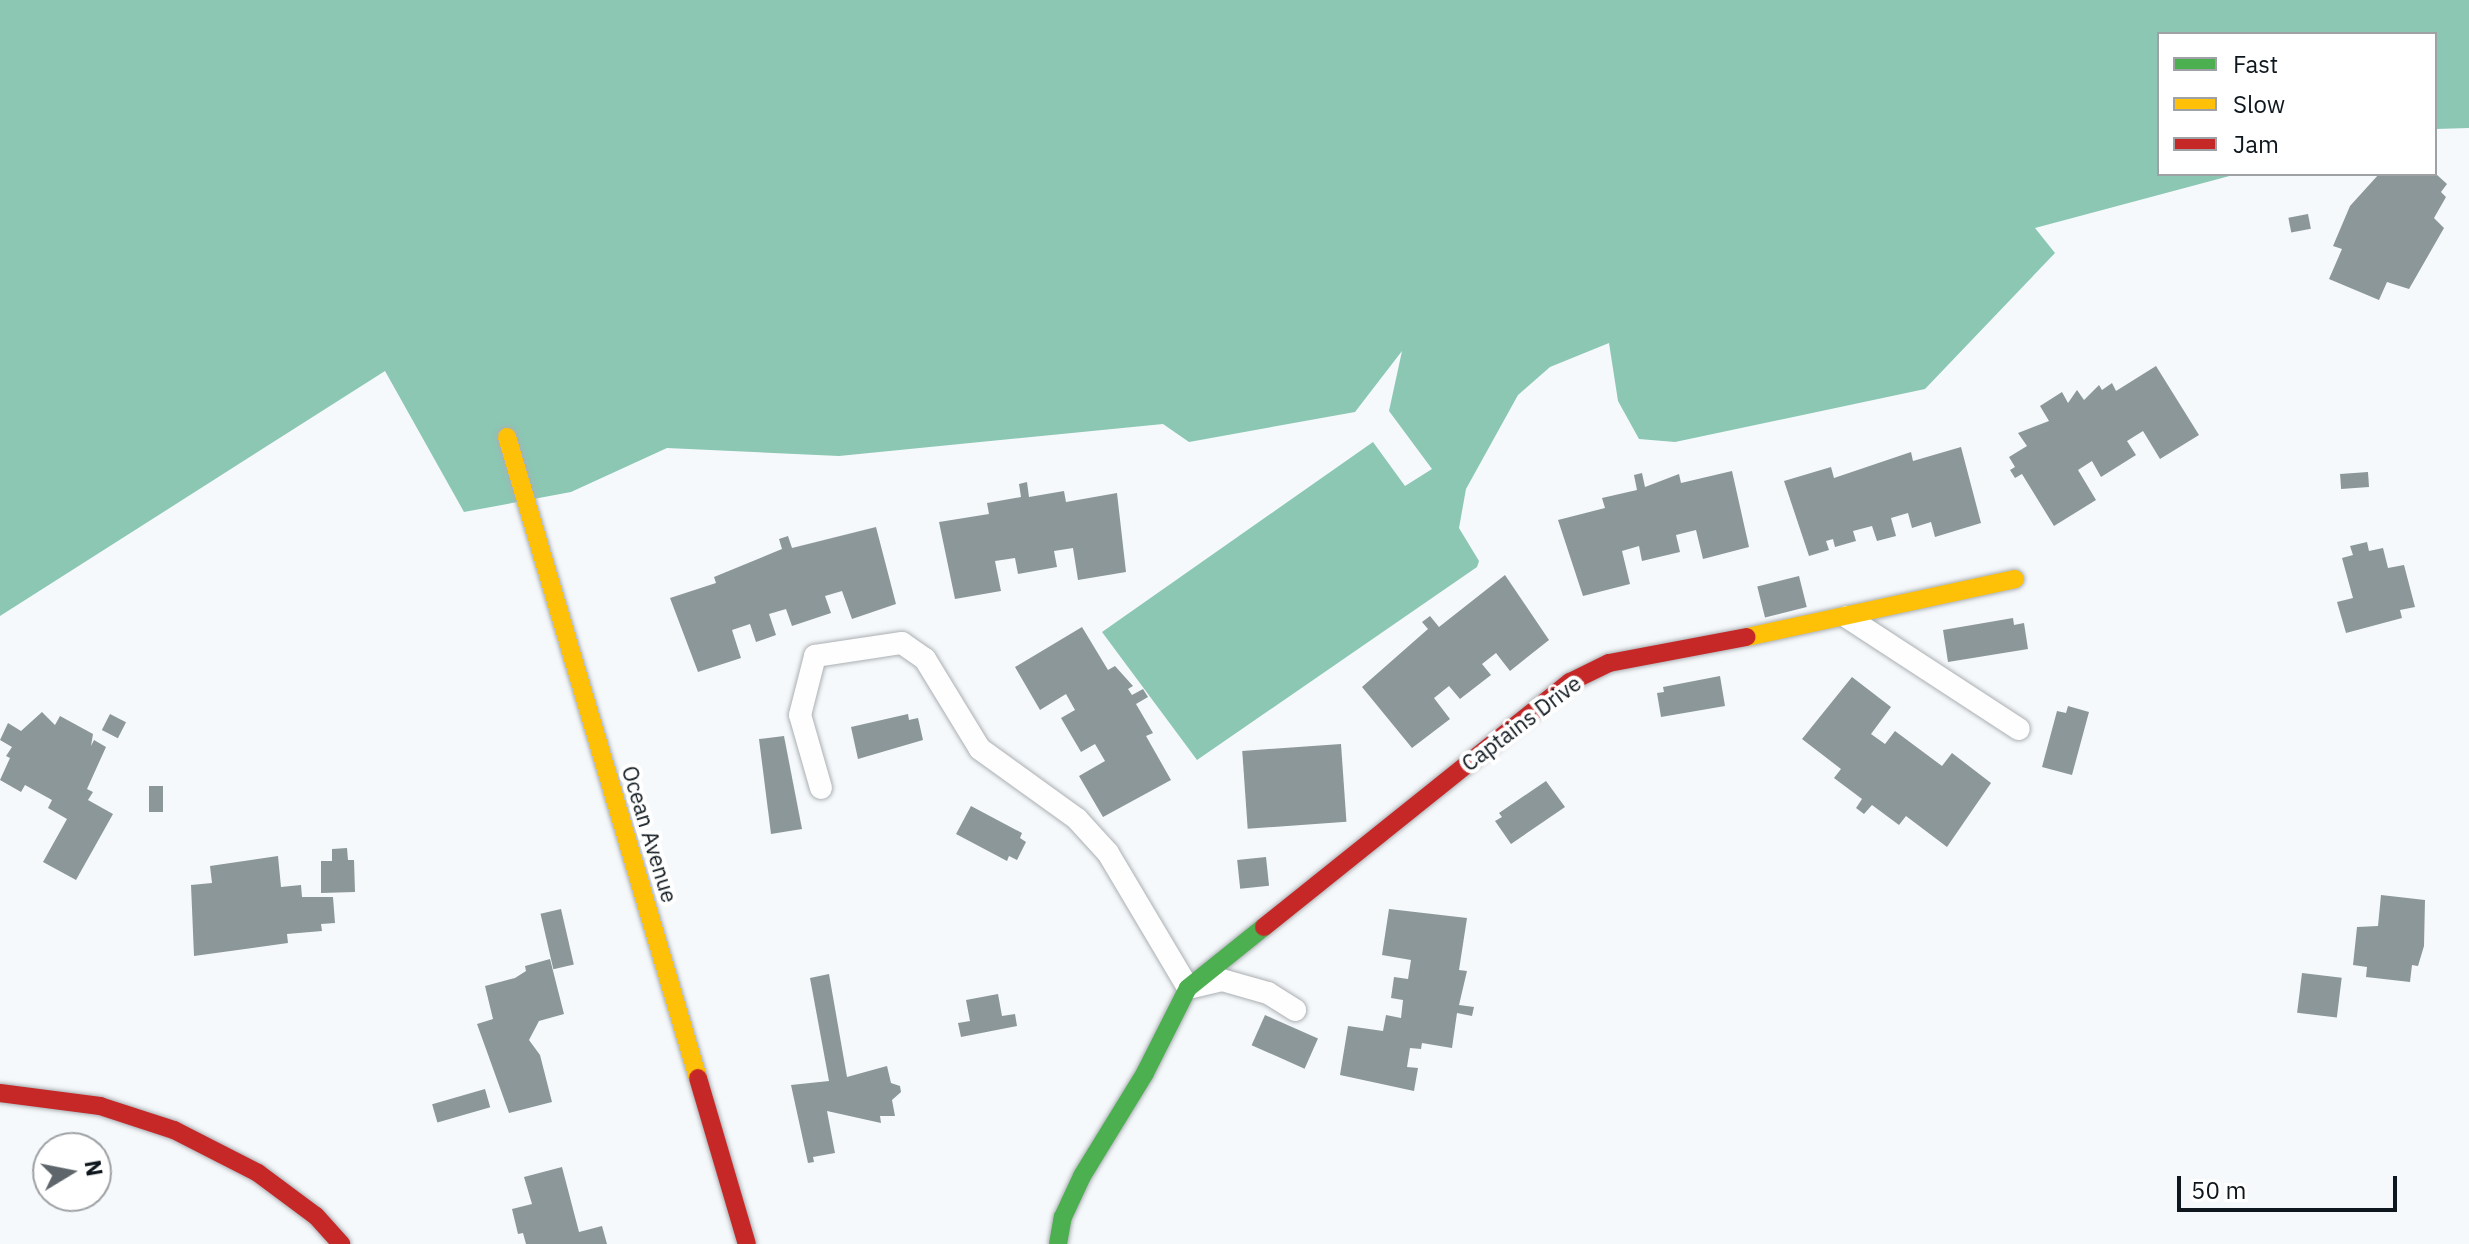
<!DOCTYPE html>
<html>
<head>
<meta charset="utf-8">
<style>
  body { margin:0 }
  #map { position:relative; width:2469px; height:1244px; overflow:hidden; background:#f6f9fb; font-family:"IBM Plex Sans",sans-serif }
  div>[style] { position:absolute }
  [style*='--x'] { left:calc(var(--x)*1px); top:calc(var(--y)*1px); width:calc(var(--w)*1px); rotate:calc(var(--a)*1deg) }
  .water>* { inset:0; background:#8bc7b3 }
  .building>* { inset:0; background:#8b9799; transform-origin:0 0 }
  .roads { filter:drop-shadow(0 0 2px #aaafb3) drop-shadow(0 0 2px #aaafb3) }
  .street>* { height:22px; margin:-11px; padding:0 11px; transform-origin:11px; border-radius:11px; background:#fefefe }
  .fast>* { height:18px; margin:-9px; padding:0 9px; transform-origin:9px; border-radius:9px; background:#4caf50 }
  .slow>* { height:18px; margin:-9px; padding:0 9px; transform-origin:9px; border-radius:9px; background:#ffc107 }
  .jam>* { height:18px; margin:-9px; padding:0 9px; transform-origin:9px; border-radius:9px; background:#c62828 }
  span { translate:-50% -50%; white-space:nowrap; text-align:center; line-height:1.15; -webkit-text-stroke:8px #fff; paint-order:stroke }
  .street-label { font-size:22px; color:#0e171d }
  .legend { position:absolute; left:2157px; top:32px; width:280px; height:144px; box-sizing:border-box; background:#fff; border:2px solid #9fa2a5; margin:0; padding:10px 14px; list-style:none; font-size:24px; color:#0e171d }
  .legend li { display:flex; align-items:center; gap:16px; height:40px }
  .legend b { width:40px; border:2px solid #9fa2a5 }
  .north { position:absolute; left:32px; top:1132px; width:80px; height:80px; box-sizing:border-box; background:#fff; border:2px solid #9fa2a5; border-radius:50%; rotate:80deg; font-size:22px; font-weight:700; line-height:32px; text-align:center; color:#0e171d }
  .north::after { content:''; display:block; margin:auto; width:28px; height:36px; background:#5f666b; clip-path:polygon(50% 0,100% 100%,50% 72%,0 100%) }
  .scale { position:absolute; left:2177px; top:1176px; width:220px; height:36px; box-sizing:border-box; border:4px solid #0e171d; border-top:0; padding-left:10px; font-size:24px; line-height:28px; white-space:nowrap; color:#0e171d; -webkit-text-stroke:6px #fff; paint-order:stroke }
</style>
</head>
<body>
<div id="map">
  <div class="water">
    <i style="clip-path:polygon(0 0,2469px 0,2469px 128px,2435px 129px,2435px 34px,2159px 34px,2159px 174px,2237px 174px,2035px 228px,2055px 253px,1925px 389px,1675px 442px,1639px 439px,1618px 401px,1609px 343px,1550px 367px,1518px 395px,1466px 489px,1459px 528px,1479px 561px,1477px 567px,1197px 760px,1102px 632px,1373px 442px,1405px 486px,1432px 469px,1389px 411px,1402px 351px,1355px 412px,1189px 442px,1163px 424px,839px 456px,667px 448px,571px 492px,464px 512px,385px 371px,0 616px)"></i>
  </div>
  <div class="building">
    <i style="clip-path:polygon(2379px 174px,2436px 174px,2447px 184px,2441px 192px,2446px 197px,2434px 218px,2444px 228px,2409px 289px,2387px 282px,2379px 300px,2329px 279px,2342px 249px,2333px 246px,2350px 206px)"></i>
    <i style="left:2308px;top:214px;width:15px;height:20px;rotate:79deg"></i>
    <i style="clip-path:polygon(2156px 366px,2199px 435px,2160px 459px,2143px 431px,2127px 441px,2136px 455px,2101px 477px,2092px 461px,2078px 470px,2096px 500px,2054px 526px,2022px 474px,2015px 478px,2010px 470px,2015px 467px,2009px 457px,2027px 446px,2018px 433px,2049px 421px,2040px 406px,2062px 392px,2068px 403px,2077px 390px,2084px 400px,2099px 385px,2102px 390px,2112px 383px,2116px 391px)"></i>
    <i style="clip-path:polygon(1961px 447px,1981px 523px,1935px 537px,1931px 522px,1912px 528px,1908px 513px,1891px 518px,1896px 536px,1877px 541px,1872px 526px,1853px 531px,1856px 541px,1835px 547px,1833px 539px,1826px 541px,1829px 550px,1809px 556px,1784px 481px,1831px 467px,1834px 478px,1911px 452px,1913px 461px)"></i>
    <i style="clip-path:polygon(1732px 471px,1749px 547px,1703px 559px,1696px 530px,1676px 535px,1680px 552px,1642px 561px,1639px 546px,1622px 551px,1630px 584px,1583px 596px,1558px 520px,1605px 508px,1602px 498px,1637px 490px,1634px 475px,1642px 473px,1645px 487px,1679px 474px,1681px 483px)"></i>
    <i style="left:2368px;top:472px;width:15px;height:28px;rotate:86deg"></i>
    <i style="clip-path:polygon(1027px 482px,1029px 497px,1064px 491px,1066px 502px,1117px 493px,1126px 572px,1078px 580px,1073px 548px,1054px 551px,1057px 567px,1018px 574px,1015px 558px,995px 561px,1001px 591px,955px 599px,939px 522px,989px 514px,987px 503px,1021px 497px,1019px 484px)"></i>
    <i style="clip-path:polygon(876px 527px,896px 604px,852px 619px,842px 591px,825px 596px,831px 613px,792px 626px,786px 609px,769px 614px,776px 635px,756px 642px,750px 624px,732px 630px,741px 658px,698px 672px,670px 598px,716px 583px,714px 577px,782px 549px,779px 539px,788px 536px,792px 548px)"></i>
    <i style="clip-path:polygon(2367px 542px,2369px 551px,2383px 548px,2388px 568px,2404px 565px,2415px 607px,2400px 610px,2402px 618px,2346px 633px,2337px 602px,2353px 598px,2342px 558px,2353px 555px,2350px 546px)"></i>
    <i style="clip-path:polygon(1505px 575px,1549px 640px,1510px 671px,1496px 653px,1482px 664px,1491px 675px,1460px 699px,1449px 686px,1434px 698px,1450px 719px,1412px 748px,1362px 687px,1428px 629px,1422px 622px,1430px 616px,1439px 627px)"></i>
    <i style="left:1799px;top:576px;width:32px;height:43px;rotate:76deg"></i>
    <i style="clip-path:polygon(2013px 618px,2014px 625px,2024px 623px,2028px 649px,1948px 662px,1943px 630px)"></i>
    <i style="clip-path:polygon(1082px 627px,1108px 670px,1115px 666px,1133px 686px,1128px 689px,1132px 695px,1143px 689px,1148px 697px,1136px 704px,1153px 733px,1146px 736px,1171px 780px,1103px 817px,1079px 776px,1105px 761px,1095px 744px,1081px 752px,1061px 718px,1075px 710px,1066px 694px,1040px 710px,1015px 667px)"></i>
    <i style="clip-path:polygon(1720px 676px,1725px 706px,1661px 717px,1657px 693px,1664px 692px,1663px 687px)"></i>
    <i style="clip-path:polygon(1852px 677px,1891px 707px,1871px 734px,1885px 744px,1895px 731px,1942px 766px,1952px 753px,1991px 783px,1947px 847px,1906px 816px,1899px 825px,1872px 805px,1864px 814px,1856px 808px,1862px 799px,1834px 778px,1841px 769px,1802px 739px)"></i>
    <i style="clip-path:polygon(2068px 706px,2089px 712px,2072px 775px,2042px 767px,2057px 711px,2066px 713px)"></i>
    <i style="clip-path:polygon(42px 712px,55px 725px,60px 716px,93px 734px,91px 746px,94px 740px,106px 747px,87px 789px,93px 792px,88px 800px,113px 814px,76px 880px,43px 862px,67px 819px,48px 808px,52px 800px,25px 785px,21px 792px,0 780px,10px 758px,6px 756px,12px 747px,0 740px,8px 723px,21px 731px)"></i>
    <i style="left:110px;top:714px;width:18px;height:18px;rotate:27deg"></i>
    <i style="clip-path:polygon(908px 714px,909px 720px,918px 718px,923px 740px,858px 759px,851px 727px)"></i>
    <i style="clip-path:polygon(784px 736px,802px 829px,771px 834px,759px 739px)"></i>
    <i style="left:1341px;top:744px;width:78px;height:99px;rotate:86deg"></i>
    <i style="clip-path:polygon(1546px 781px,1565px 807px,1511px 844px,1495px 821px,1502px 817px,1499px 813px)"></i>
    <i style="left:149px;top:786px;width:14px;height:26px"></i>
    <i style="clip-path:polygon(971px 806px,1022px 833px,1020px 838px,1026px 842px,1017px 860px,1009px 856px,1007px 861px,956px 834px)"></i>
    <i style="clip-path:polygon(347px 848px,348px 860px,354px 860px,355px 892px,321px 893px,321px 861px,332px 861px,332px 849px)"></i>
    <i style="clip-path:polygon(278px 856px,281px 887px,301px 885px,302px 897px,333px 897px,335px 923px,321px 924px,322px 931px,287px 934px,288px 943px,194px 956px,191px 885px,212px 883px,210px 866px)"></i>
    <i style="left:1266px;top:857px;width:29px;height:29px;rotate:84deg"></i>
    <i style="clip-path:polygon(2381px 895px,2425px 900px,2424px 946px,2418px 966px,2412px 965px,2410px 982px,2366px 977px,2367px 967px,2353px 965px,2357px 927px,2378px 926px)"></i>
    <i style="left:561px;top:909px;width:57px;height:21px;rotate:77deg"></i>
    <i style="clip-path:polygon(1389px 909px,1467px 918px,1459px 970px,1467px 971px,1459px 1005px,1474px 1007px,1472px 1016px,1457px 1013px,1452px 1048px,1422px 1043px,1421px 1049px,1410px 1048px,1407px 1067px,1418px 1068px,1414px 1091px,1340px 1075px,1348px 1026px,1383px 1031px,1386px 1015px,1401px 1018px,1403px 1000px,1391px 998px,1394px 977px,1408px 979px,1411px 960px,1382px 955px)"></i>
    <i style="clip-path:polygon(550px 959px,564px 1014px,539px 1021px,529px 1040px,540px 1055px,552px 1102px,509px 1113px,477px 1024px,493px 1019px,485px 986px,515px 978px,526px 971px,525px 966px)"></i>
    <i style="left:2302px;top:973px;width:40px;height:40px;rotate:7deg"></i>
    <i style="clip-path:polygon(829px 974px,847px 1077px,887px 1066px,891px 1083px,900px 1086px,901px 1092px,892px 1100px,895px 1116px,880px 1116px,881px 1123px,827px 1111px,835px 1153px,813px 1157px,814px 1162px,808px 1163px,791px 1085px,829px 1081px,810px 978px)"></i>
    <i style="clip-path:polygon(998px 994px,1002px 1016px,1015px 1014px,1017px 1026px,961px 1037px,958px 1023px,970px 1021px,966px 1000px)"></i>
    <i style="left:1265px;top:1015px;width:58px;height:33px;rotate:24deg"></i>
    <i style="left:485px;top:1089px;width:19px;height:55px;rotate:74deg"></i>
    <i style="clip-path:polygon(562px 1167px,579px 1232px,602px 1226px,607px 1244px,526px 1244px,523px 1233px,518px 1234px,512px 1209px,532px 1204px,524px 1177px)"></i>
  </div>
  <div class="roads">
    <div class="street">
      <i style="--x:1847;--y:617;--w:205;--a:33.1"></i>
      <i style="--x:821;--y:788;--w:76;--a:-106"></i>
      <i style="--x:800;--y:715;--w:61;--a:-75.7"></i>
      <i style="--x:815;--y:656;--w:88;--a:-8.5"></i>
      <i style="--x:902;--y:643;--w:28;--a:35"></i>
      <i style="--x:925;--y:659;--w:105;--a:58.6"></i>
      <i style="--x:980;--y:749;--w:120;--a:35.8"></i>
      <i style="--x:1077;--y:819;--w:46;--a:47.6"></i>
      <i style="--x:1108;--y:853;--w:157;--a:59.3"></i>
      <i style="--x:1188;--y:988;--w:35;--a:-13"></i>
      <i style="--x:1222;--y:980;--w:48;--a:15.8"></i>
      <i style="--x:1268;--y:993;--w:32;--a:32"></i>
    </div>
    <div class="fast">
      <i style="--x:1058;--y:1244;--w:27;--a:-80"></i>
      <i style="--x:1063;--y:1217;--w:45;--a:-65.1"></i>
      <i style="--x:1082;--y:1176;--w:121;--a:-58.5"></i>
      <i style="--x:1145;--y:1073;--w:95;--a:-63.2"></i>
      <i style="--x:1188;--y:988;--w:97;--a:-38.8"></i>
    </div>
    <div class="slow">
      <i style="--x:507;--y:437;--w:669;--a:73.41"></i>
      <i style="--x:1747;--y:637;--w:274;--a:-12.2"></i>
    </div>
    <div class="jam">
      <i style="--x:1264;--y:927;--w:392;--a:-38.7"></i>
      <i style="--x:1570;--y:682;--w:43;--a:-26"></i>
      <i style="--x:1609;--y:663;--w:140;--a:-10.7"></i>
      <i style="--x:698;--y:1078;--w:173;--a:73.6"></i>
      <i style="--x:0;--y:1093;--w:101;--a:7.4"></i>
      <i style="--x:100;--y:1106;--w:78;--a:18"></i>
      <i style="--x:174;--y:1130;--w:94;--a:27.1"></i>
      <i style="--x:258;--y:1173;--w:72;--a:36.6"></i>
      <i style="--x:316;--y:1216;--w:38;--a:48"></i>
    </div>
  </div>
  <div class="street-label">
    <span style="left:1521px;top:723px;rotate:-37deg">Captains Drive</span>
    <span style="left:650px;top:834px;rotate:73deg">Ocean Avenue</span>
  </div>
  <ul class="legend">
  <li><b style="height:10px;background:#4caf50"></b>Fast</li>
  <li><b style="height:10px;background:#ffc107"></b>Slow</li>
  <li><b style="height:10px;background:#c62828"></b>Jam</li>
  </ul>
  <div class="north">N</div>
  <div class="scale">50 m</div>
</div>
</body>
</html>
